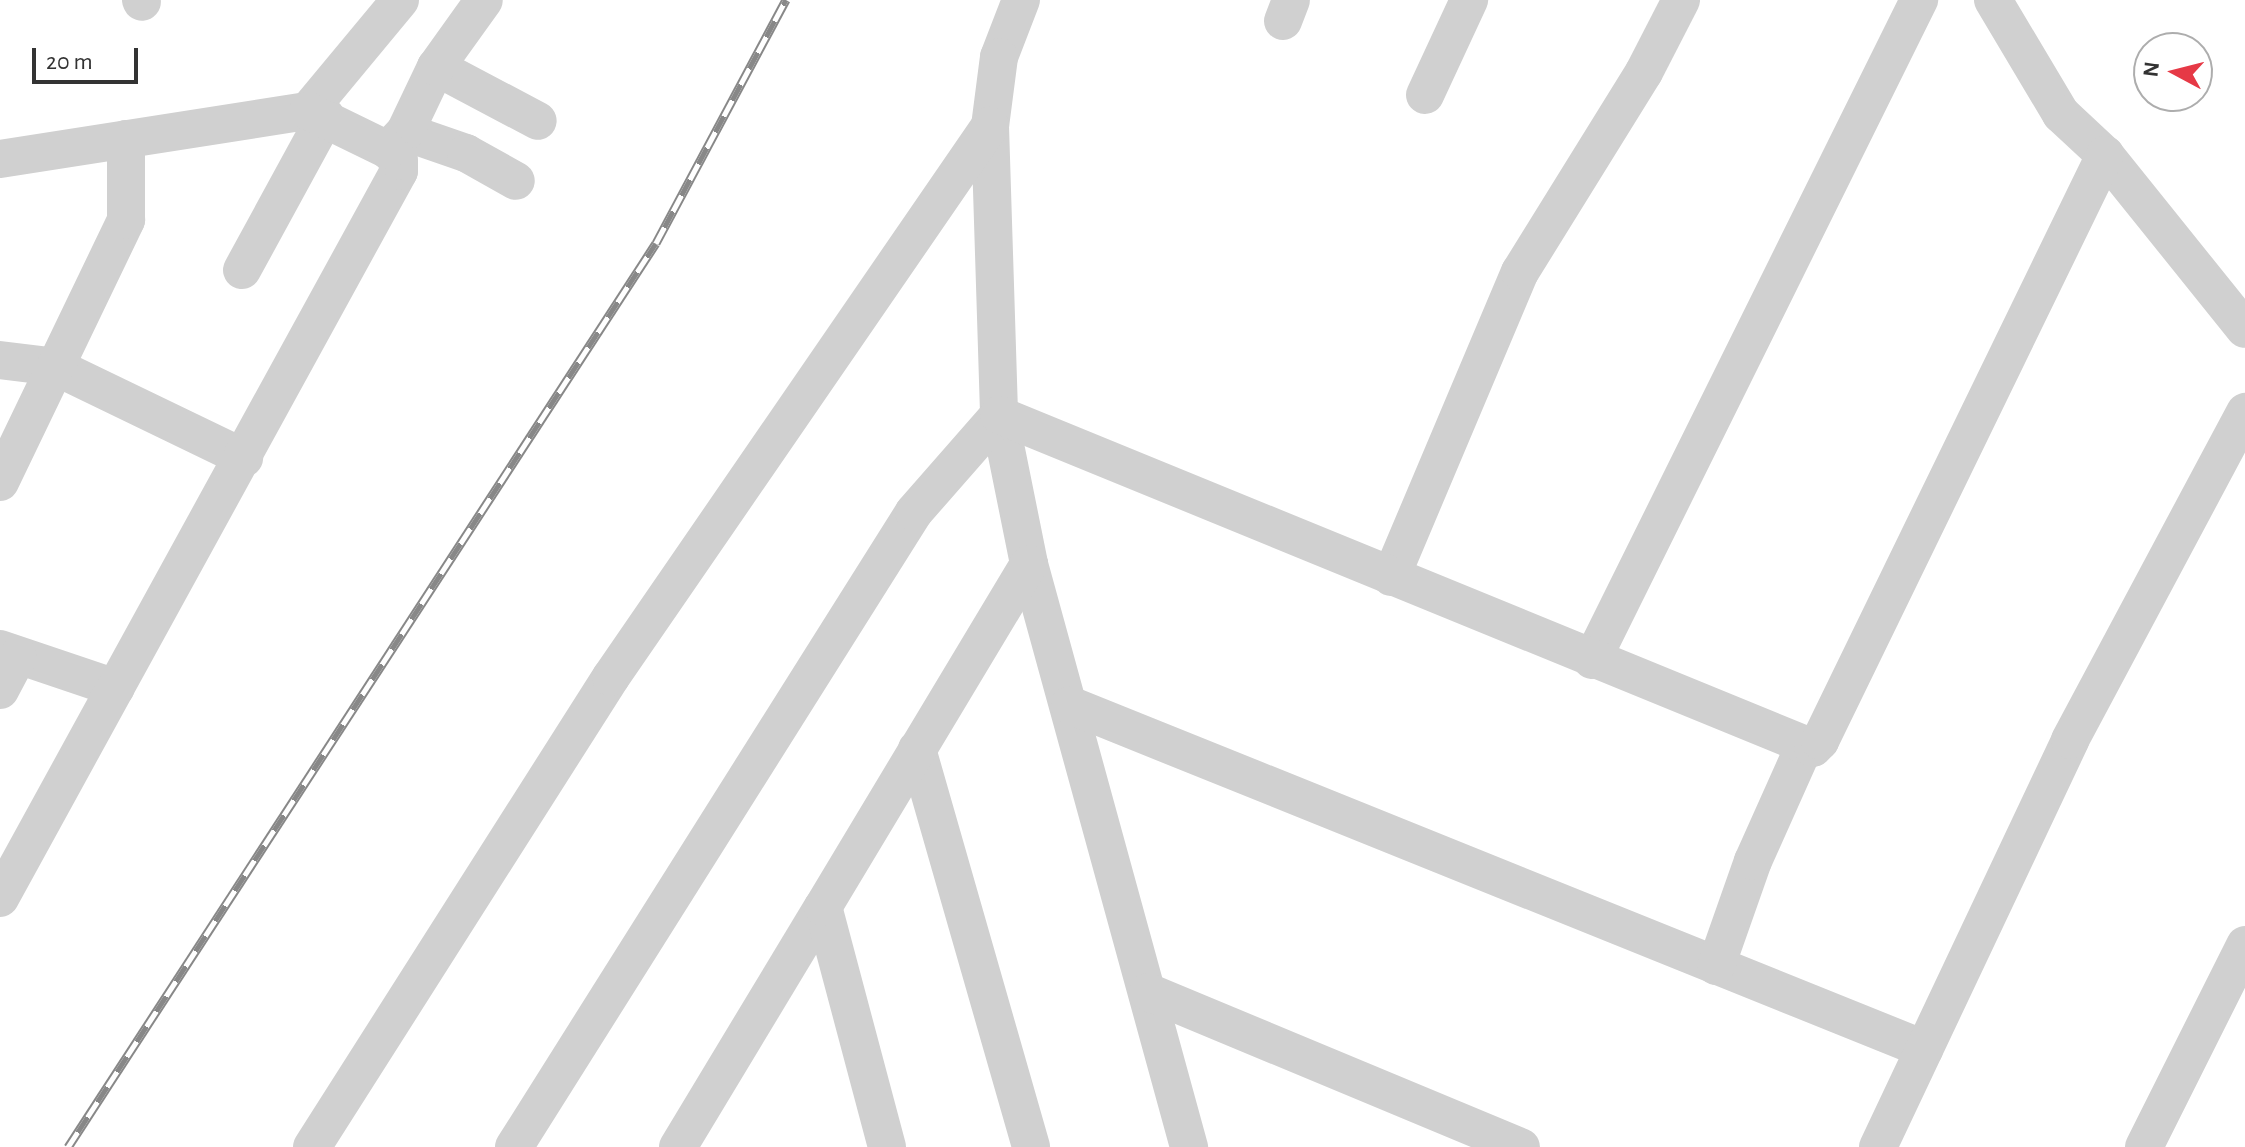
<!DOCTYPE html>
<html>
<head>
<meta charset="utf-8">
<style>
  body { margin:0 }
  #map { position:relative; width:2245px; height:1147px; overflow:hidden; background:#fff; font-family:"Alegreya Sans",sans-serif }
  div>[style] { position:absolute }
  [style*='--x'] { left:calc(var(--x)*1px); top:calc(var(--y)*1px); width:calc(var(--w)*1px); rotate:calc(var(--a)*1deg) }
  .minor>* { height:38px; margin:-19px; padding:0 19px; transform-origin:19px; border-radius:19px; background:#d0d0d0 }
  .rail>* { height:9px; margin-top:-4.5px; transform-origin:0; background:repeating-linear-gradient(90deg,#fff 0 18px,#888 0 36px); box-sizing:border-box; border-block:2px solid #888 }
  span { translate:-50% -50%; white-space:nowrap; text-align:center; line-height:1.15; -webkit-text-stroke:8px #fff; paint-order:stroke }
  .north { position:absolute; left:2133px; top:32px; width:80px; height:80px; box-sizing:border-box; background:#fff; border:2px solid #adadad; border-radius:50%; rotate:277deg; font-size:22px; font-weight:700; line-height:32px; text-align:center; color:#333 }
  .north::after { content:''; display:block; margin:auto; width:28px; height:36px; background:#e63946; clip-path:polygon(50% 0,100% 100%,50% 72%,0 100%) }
  .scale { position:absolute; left:32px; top:48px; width:106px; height:36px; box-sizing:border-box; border:4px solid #333; border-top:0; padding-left:10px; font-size:24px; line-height:28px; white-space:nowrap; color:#333; -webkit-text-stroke:6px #fff; paint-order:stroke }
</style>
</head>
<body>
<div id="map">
  <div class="minor">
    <i style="--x:141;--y:0;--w:2;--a:63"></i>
    <i style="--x:1021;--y:0;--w:61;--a:111.1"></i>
    <i style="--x:999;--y:57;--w:70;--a:97.4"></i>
    <i style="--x:990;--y:126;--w:289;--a:88.2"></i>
    <i style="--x:999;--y:415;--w:152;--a:78.6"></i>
    <i style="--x:1029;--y:564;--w:605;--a:74.65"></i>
    <i style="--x:1993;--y:0;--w:133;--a:59.2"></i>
    <i style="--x:2061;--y:114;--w:60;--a:43"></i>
    <i style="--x:2105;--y:155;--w:223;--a:51.2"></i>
    <i style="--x:1283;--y:21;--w:22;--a:-69"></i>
    <i style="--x:436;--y:67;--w:115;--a:27.9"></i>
    <i style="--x:1425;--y:95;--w:105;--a:-65.1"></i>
    <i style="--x:405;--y:132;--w:65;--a:19"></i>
    <i style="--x:466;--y:153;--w:57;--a:29.2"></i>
    <i style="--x:388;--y:150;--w:25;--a:-47"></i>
    <i style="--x:405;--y:132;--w:72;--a:-64.5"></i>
    <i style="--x:436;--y:67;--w:82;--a:-54.4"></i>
    <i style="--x:0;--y:159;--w:312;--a:-8.9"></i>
    <i style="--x:308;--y:111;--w:144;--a:-50.3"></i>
    <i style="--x:242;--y:270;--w:175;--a:-61.4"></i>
    <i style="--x:0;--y:360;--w:56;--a:7.1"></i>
    <i style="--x:56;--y:367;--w:209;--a:25.8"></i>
    <i style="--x:0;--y:482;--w:291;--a:-64.3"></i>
    <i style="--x:126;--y:220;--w:81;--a:-90"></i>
    <i style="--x:1391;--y:577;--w:331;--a:-67.1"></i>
    <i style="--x:1520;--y:272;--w:235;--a:-58.2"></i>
    <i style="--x:1644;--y:72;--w:81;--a:-62.8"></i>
    <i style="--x:0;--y:649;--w:122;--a:18.6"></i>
    <i style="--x:1592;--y:660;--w:737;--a:-63.64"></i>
    <i style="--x:0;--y:690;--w:38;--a:-62"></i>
    <i style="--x:1070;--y:705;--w:921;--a:21.94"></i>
    <i style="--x:917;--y:749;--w:414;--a:74"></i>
    <i style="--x:0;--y:898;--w:829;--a:-61.24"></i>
    <i style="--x:399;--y:171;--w:10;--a:-90"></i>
    <i style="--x:399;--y:161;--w:16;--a:-135"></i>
    <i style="--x:388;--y:150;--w:89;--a:-154"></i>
    <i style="--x:1716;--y:966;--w:111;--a:-70.6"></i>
    <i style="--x:1753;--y:861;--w:125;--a:-65.9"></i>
    <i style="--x:1148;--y:992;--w:404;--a:22.6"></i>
    <i style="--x:312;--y:1147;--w:557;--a:-57.54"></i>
    <i style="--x:611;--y:677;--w:669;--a:-55.48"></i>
    <i style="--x:514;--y:1147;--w:750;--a:-57.79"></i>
    <i style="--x:914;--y:512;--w:129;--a:-48.8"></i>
    <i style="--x:999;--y:415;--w:879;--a:22.25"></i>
    <i style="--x:1813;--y:748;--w:10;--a:-45"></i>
    <i style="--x:1820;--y:741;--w:652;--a:-64.06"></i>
    <i style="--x:678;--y:1147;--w:280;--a:-58.9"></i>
    <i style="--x:887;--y:1147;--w:248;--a:-104.9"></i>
    <i style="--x:823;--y:907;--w:400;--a:-59"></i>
    <i style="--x:1878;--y:1147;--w:450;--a:-64.7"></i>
    <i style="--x:2070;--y:740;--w:372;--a:-61.9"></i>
    <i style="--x:2144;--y:1147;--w:226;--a:-63.4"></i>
  </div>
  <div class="rail">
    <i style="--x:68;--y:1147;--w:1078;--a:-56.96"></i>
    <i style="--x:656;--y:243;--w:276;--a:-61.9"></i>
  </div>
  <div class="north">N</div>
  <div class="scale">20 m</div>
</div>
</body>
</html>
